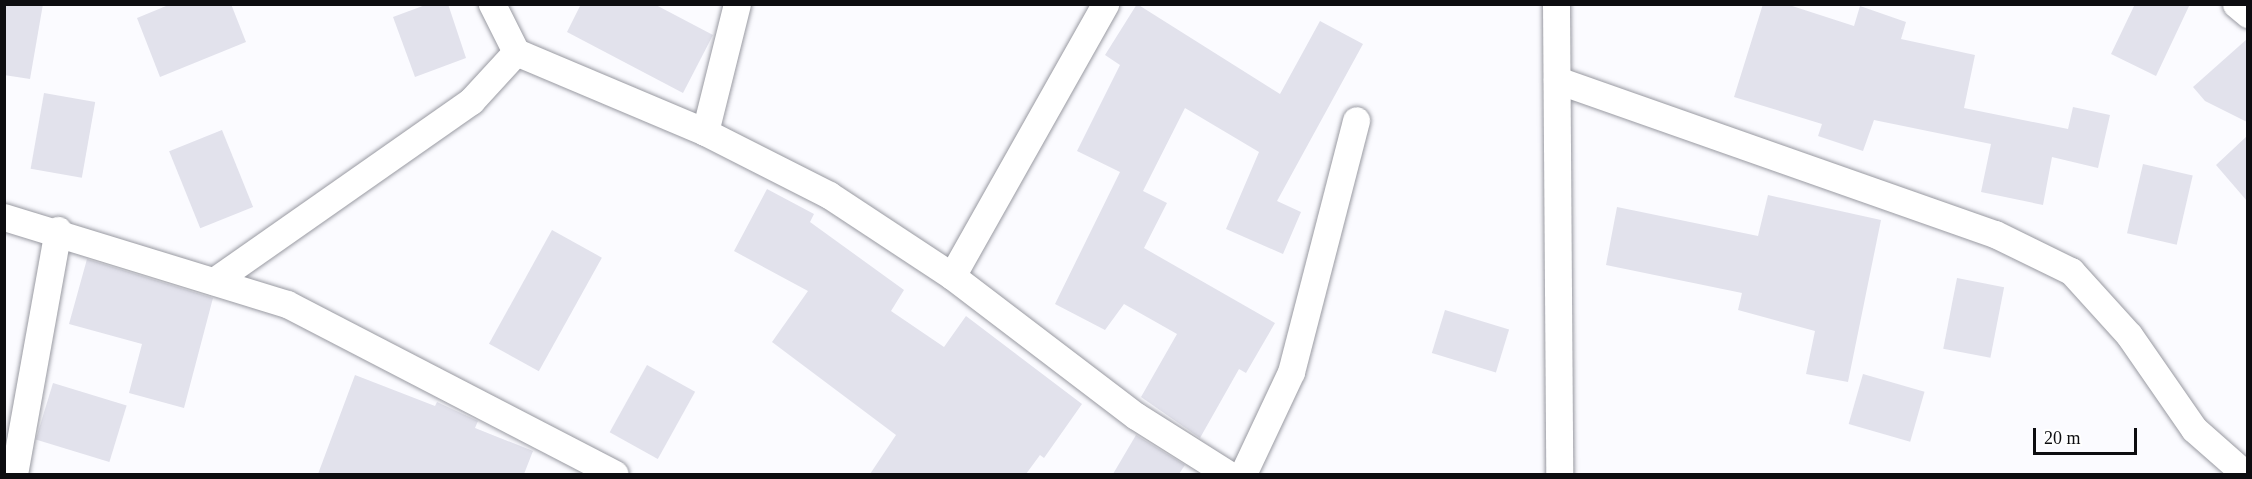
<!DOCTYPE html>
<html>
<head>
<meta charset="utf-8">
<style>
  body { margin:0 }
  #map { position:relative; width:2252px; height:479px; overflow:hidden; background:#fbfbff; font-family:"Times New Roman",serif }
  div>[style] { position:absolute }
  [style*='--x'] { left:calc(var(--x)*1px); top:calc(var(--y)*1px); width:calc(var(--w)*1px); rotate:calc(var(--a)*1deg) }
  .building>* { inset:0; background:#e2e2ec; transform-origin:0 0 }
  .roads { filter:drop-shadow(0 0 2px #999aa2) drop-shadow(0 0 2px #999aa2) }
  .street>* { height:27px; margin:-13.5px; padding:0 13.5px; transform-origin:13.5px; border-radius:13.5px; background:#fff }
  span { translate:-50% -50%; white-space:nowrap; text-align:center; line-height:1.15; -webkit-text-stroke:4.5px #fff; paint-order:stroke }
  .frame { position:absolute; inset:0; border:6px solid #0d0d10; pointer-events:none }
  .scale { position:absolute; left:2033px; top:428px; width:104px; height:27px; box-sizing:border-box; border:3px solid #0d0d10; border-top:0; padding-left:8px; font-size:18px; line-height:21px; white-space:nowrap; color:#0d0d10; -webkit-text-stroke:4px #fff; paint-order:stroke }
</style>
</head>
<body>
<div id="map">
  <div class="building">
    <i style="clip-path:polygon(4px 4px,43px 4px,30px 79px,4px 75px)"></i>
    <i style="clip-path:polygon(171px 4px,231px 4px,246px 42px,160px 77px,137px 18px)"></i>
    <i style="clip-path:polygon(428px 4px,448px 4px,466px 58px,415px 77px,393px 17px)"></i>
    <i style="clip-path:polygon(581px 4px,654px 4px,713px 35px,683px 93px,567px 32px)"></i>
    <i style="clip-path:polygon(1137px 4px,1280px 94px,1320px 21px,1363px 44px,1277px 201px,1301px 212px,1283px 254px,1226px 229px,1259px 152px,1185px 108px,1143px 191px,1167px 203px,1144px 248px,1275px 323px,1246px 373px,1239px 369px,1200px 438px,1141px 397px,1177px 334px,1124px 304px,1105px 330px,1055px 304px,1120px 172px,1077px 151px,1120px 65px,1105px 55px)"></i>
    <i style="clip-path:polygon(1763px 4px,1786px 4px,1854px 26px,1860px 6px,1906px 22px,1901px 39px,1975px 55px,1964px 108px,2068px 129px,2073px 107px,2110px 115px,2098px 168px,2052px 157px,2043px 205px,1981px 192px,1991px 144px,1874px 120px,1863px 151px,1818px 136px,1822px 124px,1734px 97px)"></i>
    <i style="clip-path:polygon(2135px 4px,2190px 4px,2156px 76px,2111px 54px)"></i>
    <i style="clip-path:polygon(2247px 39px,2247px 122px,2205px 101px,2193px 87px)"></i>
    <i style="left:44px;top:93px;width:52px;height:77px;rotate:10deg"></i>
    <i style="left:222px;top:130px;width:83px;height:57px;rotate:68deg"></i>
    <i style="clip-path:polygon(2247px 136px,2247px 201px,2216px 165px)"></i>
    <i style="left:2143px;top:164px;width:51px;height:71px;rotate:13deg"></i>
    <i style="clip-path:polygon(767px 189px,814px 214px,810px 222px,904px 290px,891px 311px,944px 347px,966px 316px,1082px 404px,1044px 458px,1040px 455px,1026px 474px,870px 474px,896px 435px,772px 342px,808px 291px,734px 251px)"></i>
    <i style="clip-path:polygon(1768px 195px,1881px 220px,1848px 382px,1806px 374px,1815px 331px,1738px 310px,1742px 293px,1606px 265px,1617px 207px,1758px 236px)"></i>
    <i style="left:552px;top:230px;width:57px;height:130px;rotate:29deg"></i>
    <i style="clip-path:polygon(87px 259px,213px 298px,184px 408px,129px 393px,142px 344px,69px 324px)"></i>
    <i style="left:1957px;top:278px;width:48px;height:72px;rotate:11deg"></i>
    <i style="left:1445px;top:310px;width:67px;height:45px;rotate:17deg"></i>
    <i style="left:647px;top:365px;width:55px;height:77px;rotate:29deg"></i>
    <i style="left:1863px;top:374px;width:64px;height:52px;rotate:16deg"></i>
    <i style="clip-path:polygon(355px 375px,435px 406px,437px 402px,478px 421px,475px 428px,533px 451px,524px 474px,318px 474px)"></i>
    <i style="left:53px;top:383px;width:77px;height:59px;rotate:17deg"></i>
    <i style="clip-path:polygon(1136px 435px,1185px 465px,1179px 474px,1113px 474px)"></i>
  </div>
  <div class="roads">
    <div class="street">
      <i style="--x:1556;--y:4;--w:470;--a:89.6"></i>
      <i style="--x:2236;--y:4;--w:16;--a:40"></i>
      <i style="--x:516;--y:52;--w:205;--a:22.9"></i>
      <i style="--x:705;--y:132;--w:139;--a:26.9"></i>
      <i style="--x:829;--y:195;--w:147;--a:33.4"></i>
      <i style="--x:952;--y:276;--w:231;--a:37.3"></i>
      <i style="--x:1136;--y:416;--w:109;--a:32.2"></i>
      <i style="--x:1557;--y:80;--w:464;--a:19.4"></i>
      <i style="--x:1995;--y:234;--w:85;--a:26"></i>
      <i style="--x:2071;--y:271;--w:86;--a:47.8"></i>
      <i style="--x:2129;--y:335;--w:114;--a:55.3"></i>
      <i style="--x:2194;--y:429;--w:68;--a:41.4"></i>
      <i style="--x:705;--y:132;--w:132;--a:-76"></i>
      <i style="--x:4;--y:217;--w:296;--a:17.1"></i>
      <i style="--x:287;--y:304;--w:369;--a:27.4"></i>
      <i style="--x:952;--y:276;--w:312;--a:-60.6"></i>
      <i style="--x:214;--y:281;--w:314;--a:-35"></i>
      <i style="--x:471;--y:101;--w:67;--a:-47.4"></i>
      <i style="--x:516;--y:52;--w:54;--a:-116.6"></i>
      <i style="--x:14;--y:474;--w:248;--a:-79.8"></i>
      <i style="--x:1243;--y:474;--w:113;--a:-64.8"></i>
      <i style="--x:1291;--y:372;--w:260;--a:-75.5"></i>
    </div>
  </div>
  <div class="frame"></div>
  <div class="scale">20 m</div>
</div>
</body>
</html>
